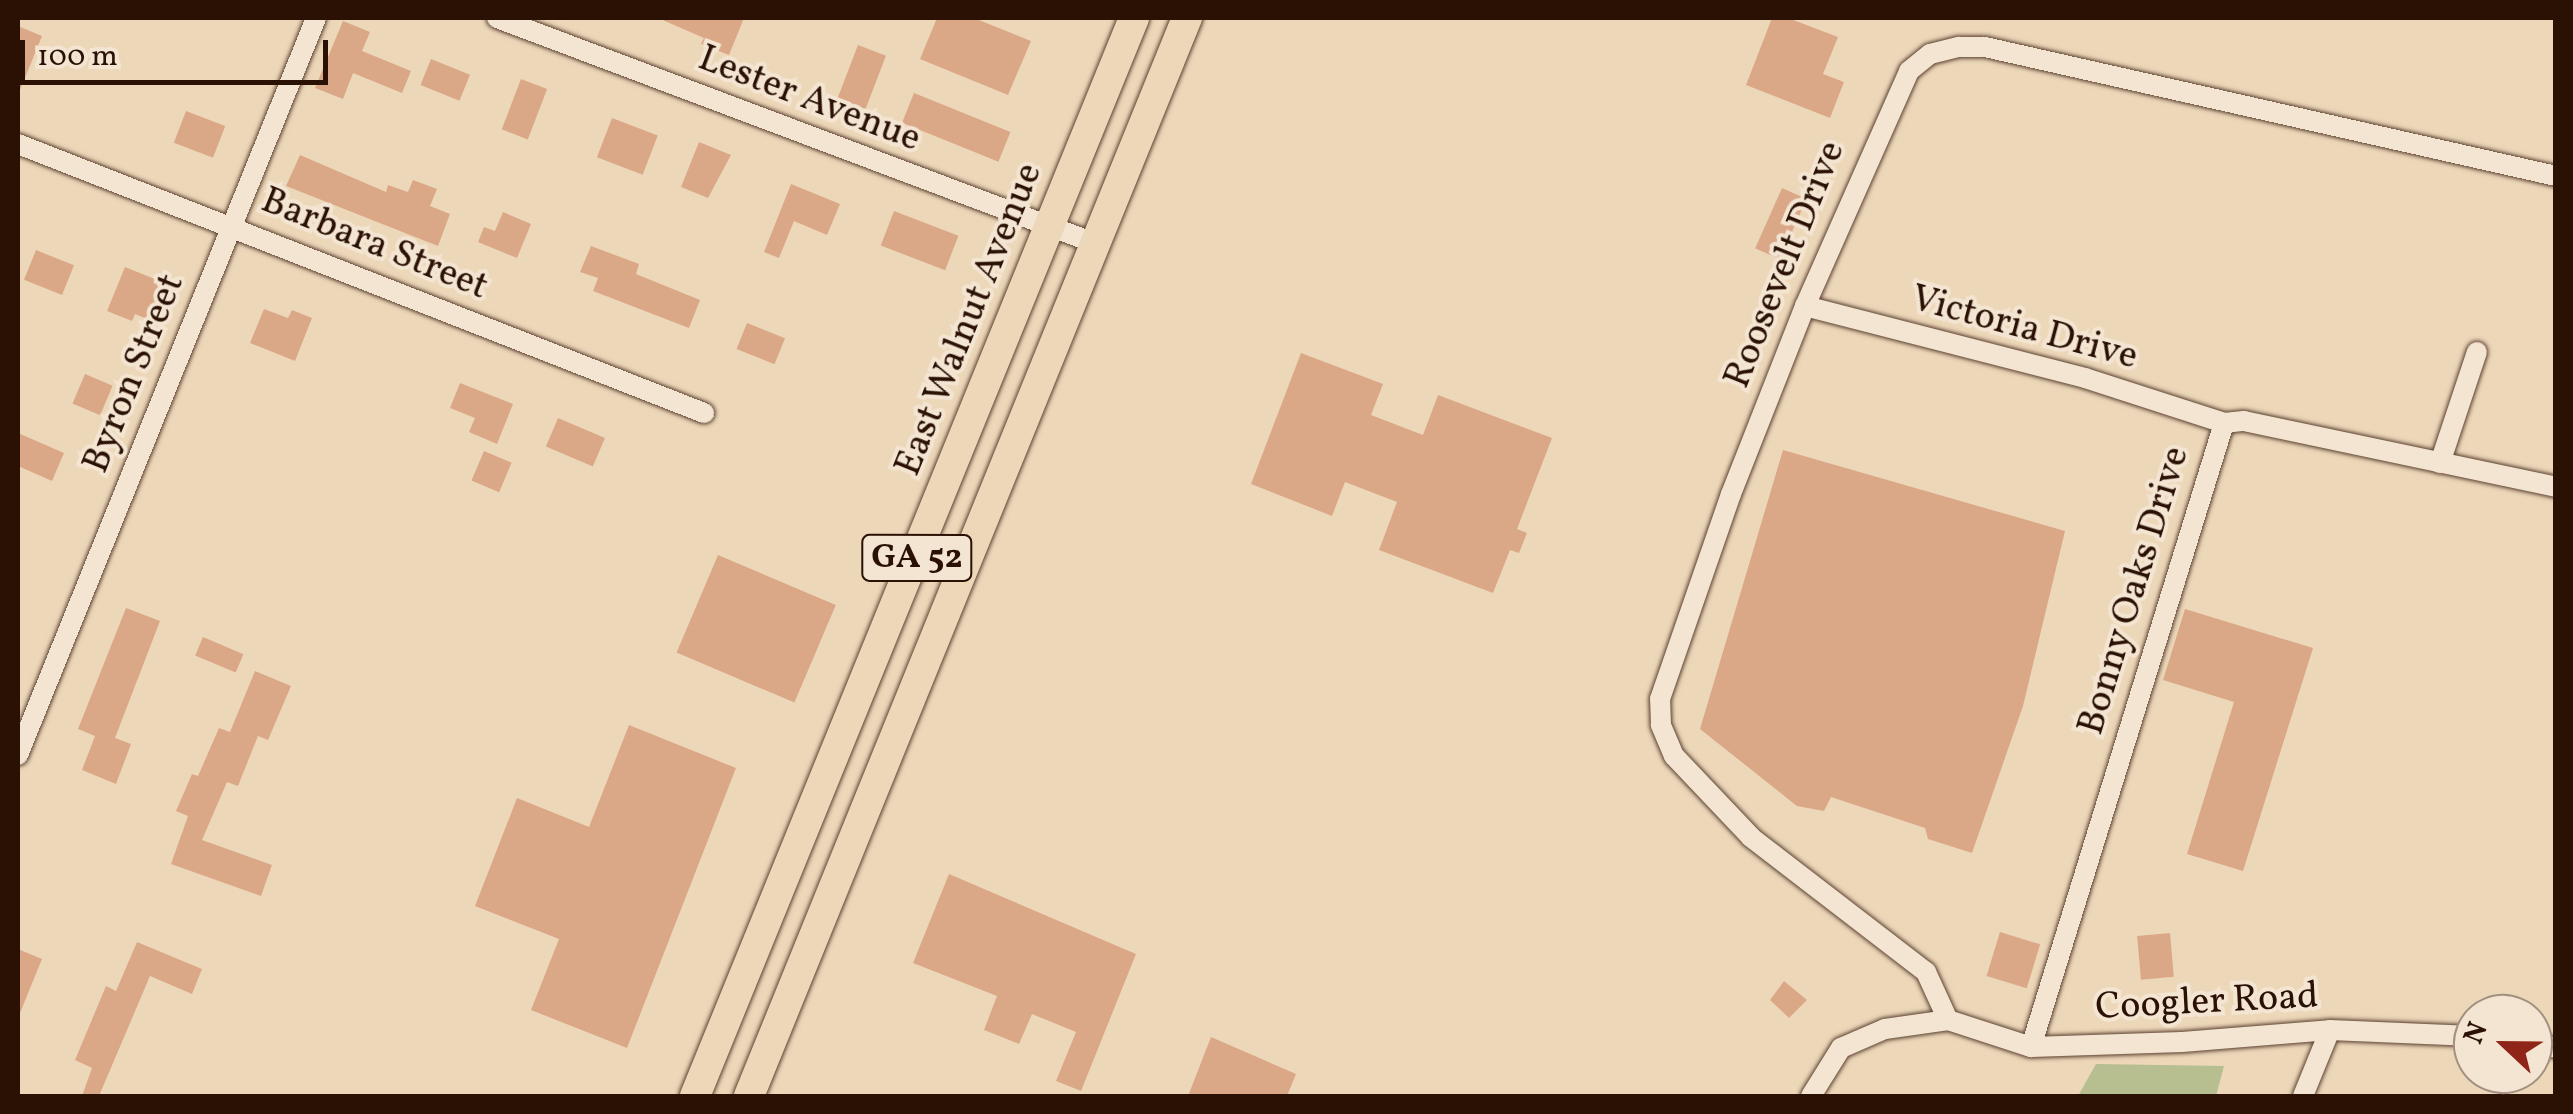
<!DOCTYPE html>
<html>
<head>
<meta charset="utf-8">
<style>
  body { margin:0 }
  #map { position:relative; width:2573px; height:1114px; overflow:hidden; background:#edd7b9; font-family:Vollkorn,serif }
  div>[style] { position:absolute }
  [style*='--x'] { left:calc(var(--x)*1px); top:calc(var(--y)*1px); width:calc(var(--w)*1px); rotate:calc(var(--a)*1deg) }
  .green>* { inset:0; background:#b7be90 }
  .building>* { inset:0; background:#dba887; transform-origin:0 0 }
  .roads { filter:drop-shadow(0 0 2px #5b4231) drop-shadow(0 0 2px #5b4231) }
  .minor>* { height:20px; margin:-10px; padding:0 10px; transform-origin:10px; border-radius:10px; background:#f3e5d2 }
  .primary>* { height:30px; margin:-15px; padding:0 15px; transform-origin:15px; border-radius:15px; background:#edd7b9 }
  span { translate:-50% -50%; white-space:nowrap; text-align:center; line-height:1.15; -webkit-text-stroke:8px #f3e5d2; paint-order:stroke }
  .shield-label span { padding:2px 8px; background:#f3e5d2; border:2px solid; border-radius:8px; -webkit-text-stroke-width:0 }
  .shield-label { font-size:35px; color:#2a1104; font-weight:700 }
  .street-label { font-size:38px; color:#2a1104 }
  .frame { position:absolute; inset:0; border:20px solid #2a1104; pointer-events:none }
  .north { position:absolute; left:2453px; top:994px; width:100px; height:100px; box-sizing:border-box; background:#f3e5d2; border:2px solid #a39080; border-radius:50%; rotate:292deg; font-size:28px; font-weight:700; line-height:40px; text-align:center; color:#2a1104 }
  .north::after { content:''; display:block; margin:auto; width:35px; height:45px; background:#8f2418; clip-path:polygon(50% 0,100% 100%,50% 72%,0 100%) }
  .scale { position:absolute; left:20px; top:40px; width:308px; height:45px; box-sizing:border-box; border:5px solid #2a1104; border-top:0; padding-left:12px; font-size:30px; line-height:35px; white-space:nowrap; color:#2a1104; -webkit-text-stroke:8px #f3e5d2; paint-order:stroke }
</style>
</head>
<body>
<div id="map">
  <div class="green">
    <i style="clip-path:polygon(2096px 1064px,2224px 1066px,2216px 1096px,2078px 1096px)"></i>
  </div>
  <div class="building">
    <i style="clip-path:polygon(658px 18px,744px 18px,729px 55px,701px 44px,704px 38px)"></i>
    <i style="clip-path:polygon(937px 18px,974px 18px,1031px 41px,1008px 95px,920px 59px)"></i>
    <i style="clip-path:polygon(1772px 18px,1788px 18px,1838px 37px,1823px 74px,1844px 82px,1830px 118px,1746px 85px)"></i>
    <i style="clip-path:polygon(343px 21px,370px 32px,362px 51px,411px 71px,402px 93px,353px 73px,343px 99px,315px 88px)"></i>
    <i style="clip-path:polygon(18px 26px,42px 36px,18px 95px)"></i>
    <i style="left:858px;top:45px;width:30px;height:57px;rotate:21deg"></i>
    <i style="left:431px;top:59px;width:42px;height:28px;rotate:22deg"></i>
    <i style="left:521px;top:79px;width:28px;height:54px;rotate:21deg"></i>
    <i style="left:914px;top:93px;width:104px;height:32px;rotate:22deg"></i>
    <i style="left:186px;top:111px;width:42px;height:34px;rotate:21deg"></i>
    <i style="left:612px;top:118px;width:49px;height:42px;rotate:21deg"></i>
    <i style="clip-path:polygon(699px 142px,731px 155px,708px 198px,681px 187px)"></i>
    <i style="clip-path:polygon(300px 155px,386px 192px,388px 185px,408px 192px,413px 180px,437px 189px,430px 206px,450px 214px,438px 246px,286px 186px)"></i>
    <i style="clip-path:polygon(791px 184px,840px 204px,827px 235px,794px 221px,779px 258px,764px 252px)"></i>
    <i style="left:1782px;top:188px;width:27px;height:66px;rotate:24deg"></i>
    <i style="left:894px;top:211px;width:69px;height:37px;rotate:21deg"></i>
    <i style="clip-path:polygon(503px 212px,531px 224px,517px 258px,478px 242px,484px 227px,495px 231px)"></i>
    <i style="clip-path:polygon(591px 246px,639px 264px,636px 274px,700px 300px,689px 328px,593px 291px,598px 278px,580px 272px)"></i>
    <i style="left:36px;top:250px;width:41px;height:32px;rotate:22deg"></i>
    <i style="clip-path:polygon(125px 267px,172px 286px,157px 323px,135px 314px,132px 321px,107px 311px)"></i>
    <i style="clip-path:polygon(264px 309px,288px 318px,292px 310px,312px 318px,295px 361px,250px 343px)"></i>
    <i style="left:747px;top:323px;width:41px;height:28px;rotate:22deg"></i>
    <i style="clip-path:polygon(1301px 353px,1383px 384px,1371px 415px,1423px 435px,1438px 395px,1552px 438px,1517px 529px,1527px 533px,1519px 553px,1510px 550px,1493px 593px,1379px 550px,1397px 502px,1345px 482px,1332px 516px,1251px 484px)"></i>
    <i style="left:85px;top:374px;width:30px;height:32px;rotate:23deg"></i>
    <i style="clip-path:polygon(460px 383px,513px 404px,497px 444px,469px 432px,475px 418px,450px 408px)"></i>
    <i style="left:558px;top:418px;width:51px;height:31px;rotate:23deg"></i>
    <i style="clip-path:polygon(18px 433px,64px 453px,52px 481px,18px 466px)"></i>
    <i style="clip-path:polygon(1783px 450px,2065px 531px,2023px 706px,1972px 853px,1928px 839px,1925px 828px,1831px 797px,1824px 811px,1797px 806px,1700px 729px)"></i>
    <i style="left:484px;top:451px;width:30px;height:32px;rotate:23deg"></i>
    <i style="left:718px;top:555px;width:128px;height:106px;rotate:23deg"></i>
    <i style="clip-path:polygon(126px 608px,160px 621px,115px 738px,131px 744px,116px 784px,82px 770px,95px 736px,78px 729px)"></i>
    <i style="clip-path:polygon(2185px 609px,2313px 648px,2243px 871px,2187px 854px,2234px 702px,2163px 680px)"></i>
    <i style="left:203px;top:637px;width:44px;height:20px;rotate:23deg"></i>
    <i style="clip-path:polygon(255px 671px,291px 686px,268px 740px,258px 736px,238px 786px,227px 782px,202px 840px,272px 865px,261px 896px,171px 864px,188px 816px,176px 811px,192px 774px,198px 776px,219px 728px,230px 732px)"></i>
    <i style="clip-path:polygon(629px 725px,736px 768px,627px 1048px,531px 1010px,559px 939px,475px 906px,517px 798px,589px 827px)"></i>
    <i style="clip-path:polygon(949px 874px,1136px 954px,1081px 1091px,1056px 1081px,1076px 1032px,1032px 1014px,1019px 1044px,984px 1030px,997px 996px,913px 963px)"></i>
    <i style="left:2000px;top:932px;width:42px;height:46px;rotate:17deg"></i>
    <i style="left:2170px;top:933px;width:44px;height:33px;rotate:85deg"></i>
    <i style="clip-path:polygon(137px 942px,202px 969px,192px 994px,150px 976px,99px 1096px,82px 1096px,92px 1068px,75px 1060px,106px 986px,116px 991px)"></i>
    <i style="clip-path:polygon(18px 949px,42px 959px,18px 1018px)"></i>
    <i style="clip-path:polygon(1784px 981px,1807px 1000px,1789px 1018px,1770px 1000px)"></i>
    <i style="clip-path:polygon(1211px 1037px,1296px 1074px,1287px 1096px,1188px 1096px)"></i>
  </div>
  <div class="roads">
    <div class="minor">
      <i style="--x:497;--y:18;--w:641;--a:20.64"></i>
      <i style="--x:18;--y:144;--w:737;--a:21.41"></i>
      <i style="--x:1805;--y:306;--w:289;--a:14.4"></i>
      <i style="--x:2085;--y:378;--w:146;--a:17.9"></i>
      <i style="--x:2224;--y:423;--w:20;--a:-6"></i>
      <i style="--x:2244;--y:421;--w:319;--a:11.9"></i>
      <i style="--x:2440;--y:463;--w:117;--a:-71.6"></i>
      <i style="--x:18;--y:755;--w:795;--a:-67.98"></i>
      <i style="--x:1948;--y:1020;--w:53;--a:-114.6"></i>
      <i style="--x:1926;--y:972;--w:221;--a:-142.4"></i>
      <i style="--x:1751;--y:837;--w:112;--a:-133.5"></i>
      <i style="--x:1674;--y:756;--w:34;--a:-113"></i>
      <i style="--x:1661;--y:725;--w:26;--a:-92"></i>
      <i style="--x:1660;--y:699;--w:217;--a:-70.9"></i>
      <i style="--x:1731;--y:494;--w:202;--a:-68.5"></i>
      <i style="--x:1805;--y:306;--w:257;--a:-66.1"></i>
      <i style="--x:1909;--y:71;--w:27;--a:-39"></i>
      <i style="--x:1930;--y:54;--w:30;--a:-14"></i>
      <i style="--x:1959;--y:47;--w:26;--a:0"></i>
      <i style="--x:1985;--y:47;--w:585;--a:12.73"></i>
      <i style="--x:2533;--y:1043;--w:24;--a:12"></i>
      <i style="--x:2031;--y:1047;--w:653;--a:-72.81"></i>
      <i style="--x:1811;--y:1096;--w:57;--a:-58"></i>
      <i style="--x:1841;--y:1048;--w:48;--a:-23.4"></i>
      <i style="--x:1885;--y:1029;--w:64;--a:-8.1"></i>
      <i style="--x:1948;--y:1020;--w:87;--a:18"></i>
      <i style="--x:2031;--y:1047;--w:151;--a:-1.9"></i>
      <i style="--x:2182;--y:1042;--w:148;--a:-4.6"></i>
      <i style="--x:2330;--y:1030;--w:143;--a:2.4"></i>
      <i style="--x:2303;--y:1096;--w:71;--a:-67.8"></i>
    </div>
    <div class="primary">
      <i style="--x:695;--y:1096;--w:1164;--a:-67.84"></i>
      <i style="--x:749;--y:1096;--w:1164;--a:-67.89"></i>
    </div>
  </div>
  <div class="shield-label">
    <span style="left:917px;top:558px">GA 52</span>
  </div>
  <div class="street-label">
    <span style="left:809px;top:100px;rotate:21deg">Lester Avenue</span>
    <span style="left:374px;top:245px;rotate:22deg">Barbara Street</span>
    <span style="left:1786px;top:265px;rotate:-68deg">Roosevelt Drive</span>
    <span style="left:970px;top:320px;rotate:-68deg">East Walnut Avenue</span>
    <span style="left:2024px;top:329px;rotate:15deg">Victoria Drive</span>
    <span style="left:135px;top:374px;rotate:-68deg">Byron Street</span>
    <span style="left:2135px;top:591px;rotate:-73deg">Bonny Oaks Drive</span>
    <span style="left:2207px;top:1003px;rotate:-3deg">Coogler Road</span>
  </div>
  <div class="frame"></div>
  <div class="north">N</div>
  <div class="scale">100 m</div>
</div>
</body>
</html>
